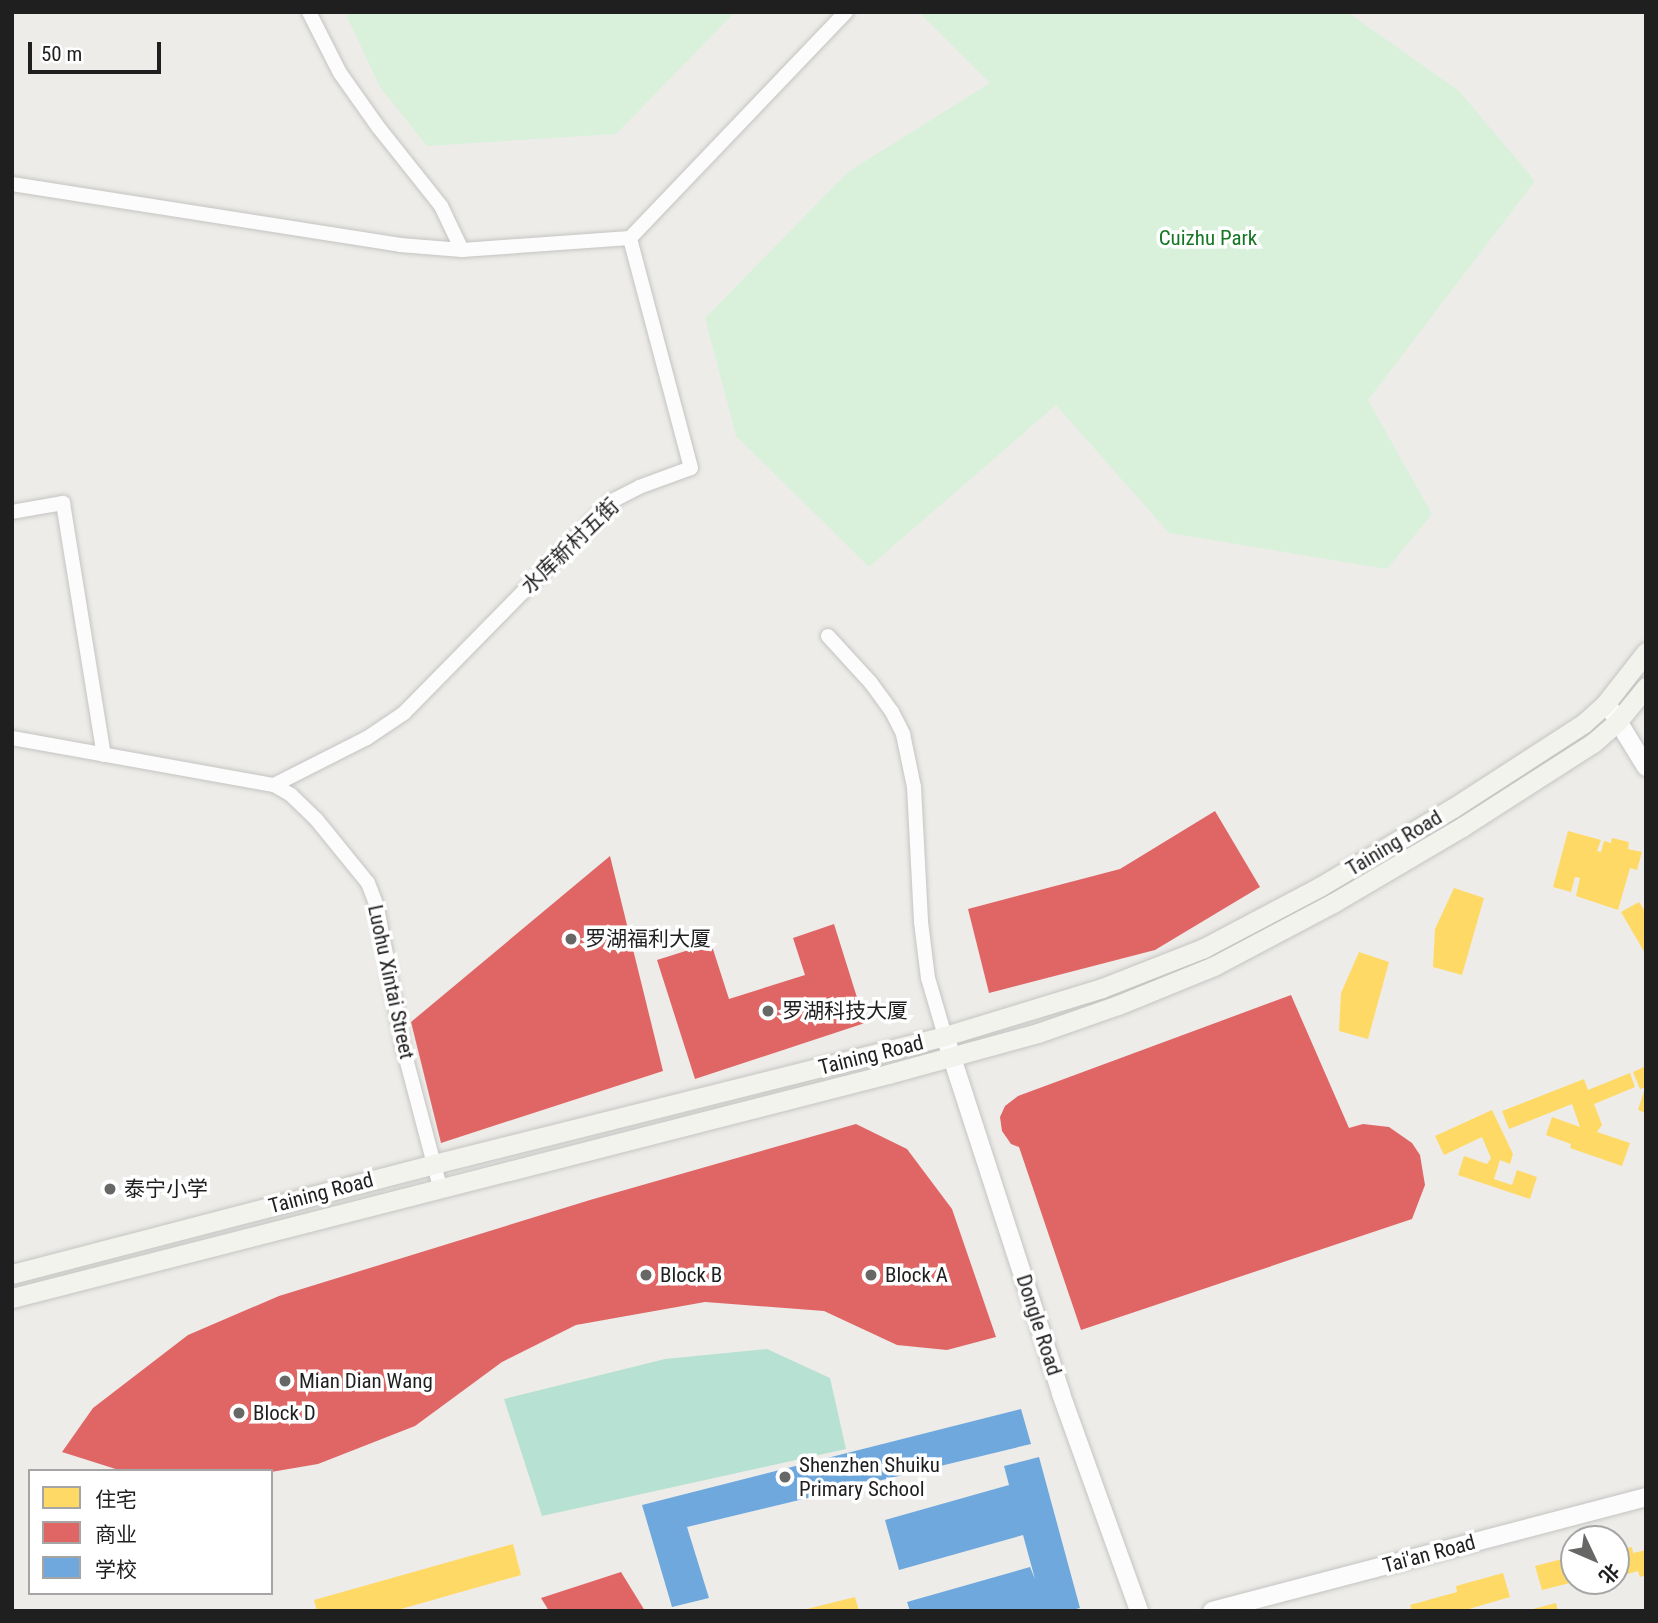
<!DOCTYPE html>
<html>
<head>
<meta charset="utf-8">
<style>
  body { margin:0 }
  #map { position:relative; width:1658px; height:1623px; overflow:hidden; background:#edece9; font-family:"Roboto Condensed","Noto Sans SC",sans-serif }
  div>[style] { position:absolute }
  [style*='--x'] { left:calc(var(--x)*1px); top:calc(var(--y)*1px); width:calc(var(--w)*1px); rotate:calc(var(--a)*1deg) }
  .park>* { inset:0; background:#d9f1da }
  .pitch>* { inset:0; background:#b7e1d2 }
  .homes>* { inset:0; background:#ffd966 }
  .shops>* { inset:0; background:#e06666 }
  .schools>* { inset:0; background:#6fa8dc }
  .roads { filter:drop-shadow(0 0 2px #c4c4c2) drop-shadow(0 0 2px #c4c4c2) }
  .minor>* { height:14px; margin:-7px; padding:0 7px; transform-origin:7px; border-radius:7px; background:#fcfcfc }
  .tertiary>* { height:18px; margin:-9px; padding:0 9px; transform-origin:9px; border-radius:9px; background:#fcfcfc }
  .secondary>* { height:19px; margin:-9.5px; padding:0 9.5px; transform-origin:9.5px; border-radius:9.5px; background:#f2f3ec }
  .dots>* { width:19px; height:19px; translate:-50% -50%; box-sizing:border-box; border:4px solid #fff; border-radius:50% }
  span { translate:-50% -50%; white-space:nowrap; text-align:center; line-height:1.15; -webkit-text-stroke:7px #fff; paint-order:stroke }
  .park-label { font-size:21px; color:#157623 }
  .street-label { font-size:21px; color:#1f1f1f }
  .poi-label { font-size:21px; color:#1f1f1f }
  .left { translate:0 -50%; text-align:left }
  .frame { position:absolute; inset:0; border:14px solid #1f1f1f; pointer-events:none }
  .legend { position:absolute; left:28px; top:1469px; width:245px; height:126px; box-sizing:border-box; background:#fff; border:2px solid #a5a5a5; margin:0; padding:9px 12px; list-style:none; font-size:21px; color:#1f1f1f }
  .legend li { display:flex; align-items:center; gap:14px; height:35px }
  .legend b { width:35px; border:2px solid #a5a5a5 }
  .north { position:absolute; left:1560px; top:1525px; width:70px; height:70px; box-sizing:border-box; background:#fff; border:2px solid #a5a5a5; border-radius:50%; rotate:134deg; font-size:19px; font-weight:700; line-height:28px; text-align:center; color:#1f1f1f }
  .north::after { content:''; display:block; margin:auto; width:24px; height:32px; background:#676766; clip-path:polygon(50% 0,100% 100%,50% 72%,0 100%) }
  .scale { position:absolute; left:28px; top:42px; width:133px; height:32px; box-sizing:border-box; border:4px solid #1f1f1f; border-top:0; padding-left:9px; font-size:21px; line-height:24px; white-space:nowrap; color:#1f1f1f; -webkit-text-stroke:5px #fff; paint-order:stroke }
</style>
</head>
<body>
<div id="map">
  <div class="park">
    <i style="clip-path:polygon(350px 12px,735px 12px,616px 134px,427px 146px,380px 87px,347px 17px)"></i>
    <i style="clip-path:polygon(919px 12px,1347px 12px,1459px 91px,1535px 181px,1368px 400px,1432px 514px,1387px 569px,1169px 533px,1056px 405px,869px 567px,736px 436px,705px 318px,848px 172px,990px 83px)"></i>
  </div>
  <div class="pitch">
    <i style="clip-path:polygon(767px 1349px,830px 1378px,846px 1449px,542px 1516px,504px 1399px,665px 1359px)"></i>
  </div>
  <div class="homes">
    <i style="clip-path:polygon(1568px 831px,1601px 840px,1597px 851px,1601px 852px,1604px 841px,1611px 843px,1612px 838px,1629px 842px,1628px 849px,1642px 852px,1637px 870px,1630px 868px,1618px 910px,1576px 896px,1580px 878px,1575px 877px,1571px 892px,1553px 887px)"></i>
    <i style="clip-path:polygon(1174px 842px,1184px 859px,1207px 845px,1227px 876px,1205px 890px,1214px 904px,1182px 924px,1173px 909px,1150px 923px,1132px 893px,1154px 879px,1143px 862px)"></i>
    <i style="clip-path:polygon(1454px 888px,1484px 898px,1462px 975px,1433px 967px,1435px 929px)"></i>
    <i style="clip-path:polygon(1056px 894px,1060px 913px,1087px 907px,1094px 944px,1069px 950px,1073px 965px,1036px 973px,1032px 956px,1007px 962px,999px 927px,1025px 921px,1021px 901px)"></i>
    <i style="clip-path:polygon(1639px 902px,1646px 913px,1646px 955px,1621px 912px)"></i>
    <i style="clip-path:polygon(1359px 952px,1389px 962px,1368px 1039px,1339px 1031px,1341px 993px)"></i>
    <i style="clip-path:polygon(1646px 1066px,1646px 1087px,1640px 1089px,1633px 1072px)"></i>
    <i style="clip-path:polygon(1630px 1073px,1635px 1087px,1594px 1104px,1602px 1125px,1597px 1132px,1630px 1143px,1622px 1166px,1570px 1148px,1571px 1144px,1546px 1135px,1552px 1117px,1580px 1127px,1572px 1104px,1509px 1129px,1502px 1111px,1584px 1079px,1588px 1090px)"></i>
    <i style="clip-path:polygon(1645px 1088px,1646px 1088px,1646px 1113px,1638px 1110px)"></i>
    <i style="clip-path:polygon(1492px 1110px,1513px 1154px,1510px 1164px,1500px 1160px,1494px 1179px,1512px 1185px,1517px 1170px,1537px 1177px,1530px 1199px,1458px 1175px,1464px 1156px,1487px 1164px,1491px 1158px,1482px 1137px,1444px 1155px,1435px 1136px)"></i>
    <i style="clip-path:polygon(1341px 1136px,1351px 1160px,1311px 1177px,1319px 1197px,1316px 1207px,1349px 1216px,1341px 1241px,1285px 1224px,1287px 1219px,1260px 1211px,1267px 1190px,1298px 1200px,1289px 1178px,1262px 1190px,1255px 1172px)"></i>
    <i style="clip-path:polygon(1252px 1173px,1257px 1187px,1216px 1204px,1224px 1225px,1219px 1233px,1252px 1244px,1244px 1266px,1192px 1249px,1193px 1244px,1168px 1236px,1174px 1218px,1203px 1227px,1193px 1205px,1132px 1229px,1125px 1212px,1206px 1179px,1210px 1190px)"></i>
    <i style="clip-path:polygon(1114px 1210px,1135px 1255px,1132px 1264px,1122px 1261px,1116px 1279px,1134px 1285px,1139px 1270px,1159px 1277px,1152px 1300px,1080px 1275px,1086px 1257px,1109px 1264px,1113px 1259px,1104px 1237px,1066px 1255px,1057px 1236px)"></i>
    <i style="clip-path:polygon(787px 1242px,861px 1256px,965px 1262px,961px 1318px,900px 1315px,844px 1306px,774px 1287px)"></i>
    <i style="clip-path:polygon(720px 1247px,723px 1290px,624px 1295px,539px 1330px,524px 1294px,607px 1260px,638px 1253px)"></i>
    <i style="clip-path:polygon(462px 1293px,471px 1314px,494px 1341px,431px 1395px,381px 1418px,360px 1373px,413px 1340px)"></i>
    <i style="clip-path:polygon(146px 1380px,243px 1394px,334px 1382px,342px 1436px,272px 1447px,233px 1448px,135px 1431px)"></i>
    <i style="clip-path:polygon(513px 1544px,521px 1575px,394px 1611px,317px 1611px,314px 1600px)"></i>
    <i style="clip-path:polygon(1632px 1547px,1633px 1553px,1646px 1550px,1646px 1575px,1640px 1577px,1638px 1571px,1616px 1577px,1616px 1551px)"></i>
    <i style="clip-path:polygon(1574px 1556px,1574px 1582px,1542px 1590px,1535px 1566px)"></i>
    <i style="clip-path:polygon(1503px 1573px,1510px 1597px,1462px 1611px,1412px 1611px,1410px 1605px,1457px 1592px,1456px 1586px)"></i>
    <i style="clip-path:polygon(591px 1592px,592px 1596px,600px 1594px,600px 1597px,623px 1594px,625px 1604px,630px 1603px,632px 1608px,641px 1606px,642px 1611px,561px 1611px,560px 1605px,572px 1602px,571px 1598px)"></i>
    <i style="clip-path:polygon(855px 1597px,859px 1611px,803px 1611px,803px 1610px)"></i>
    <i style="clip-path:polygon(1556px 1603px,1558px 1611px,1529px 1611px,1529px 1610px)"></i>
  </div>
  <div class="shops">
    <i style="clip-path:polygon(1215px 811px,1260px 887px,1155px 950px,989px 993px,968px 909px,1120px 869px)"></i>
    <i style="clip-path:polygon(610px 856px,663px 1071px,441px 1143px,411px 1022px)"></i>
    <i style="clip-path:polygon(834px 924px,865px 1023px,695px 1079px,657px 960px,711px 943px,729px 999px,805px 975px,793px 938px)"></i>
    <i style="clip-path:polygon(1291px 995px,1349px 1128px,1363px 1124px,1389px 1127px,1412px 1143px,1420px 1155px,1425px 1185px,1412px 1219px,1081px 1330px,1019px 1147px,1011px 1144px,1002px 1131px,1000px 1117px,1005px 1106px,1018px 1096px)"></i>
    <i style="clip-path:polygon(856px 1124px,907px 1149px,952px 1209px,996px 1337px,947px 1350px,897px 1345px,824px 1311px,705px 1302px,576px 1325px,502px 1362px,415px 1426px,318px 1464px,271px 1472px,122px 1471px,62px 1452px,93px 1408px,188px 1335px,279px 1296px,590px 1200px)"></i>
    <i style="clip-path:polygon(621px 1572px,645px 1611px,549px 1611px,541px 1598px)"></i>
  </div>
  <div class="schools">
    <i style="clip-path:polygon(1021px 1409px,1031px 1444px,687px 1527px,709px 1598px,672px 1607px,642px 1505px)"></i>
    <i style="clip-path:polygon(1039px 1457px,1080px 1608px,1068px 1611px,910px 1611px,907px 1602px,1030px 1567px,1035px 1579px,1023px 1535px,899px 1570px,885px 1520px,1009px 1485px,1004px 1466px)"></i>
  </div>
  <div class="roads">
    <div class="minor">
      <i style="--x:309;--y:12;--w:68;--a:63.1"></i>
      <i style="--x:340;--y:73;--w:67;--a:54.7"></i>
      <i style="--x:379;--y:128;--w:100;--a:51.5"></i>
      <i style="--x:441;--y:206;--w:49;--a:64.5"></i>
      <i style="--x:12;--y:184;--w:393;--a:8.9"></i>
      <i style="--x:400;--y:245;--w:62;--a:4.6"></i>
      <i style="--x:462;--y:250;--w:168;--a:-4.1"></i>
      <i style="--x:630;--y:238;--w:313;--a:-46.3"></i>
      <i style="--x:12;--y:512;--w:52;--a:-10"></i>
      <i style="--x:63;--y:503;--w:255;--a:80.8"></i>
      <i style="--x:828;--y:636;--w:64;--a:47.5"></i>
      <i style="--x:871;--y:683;--w:36;--a:54"></i>
      <i style="--x:892;--y:712;--w:25;--a:63"></i>
      <i style="--x:903;--y:734;--w:54;--a:78.3"></i>
      <i style="--x:914;--y:787;--w:135;--a:87"></i>
      <i style="--x:921;--y:922;--w:56;--a:82.9"></i>
      <i style="--x:928;--y:978;--w:60;--a:73.7"></i>
      <i style="--x:12;--y:738;--w:266;--a:10.2"></i>
      <i style="--x:274;--y:785;--w:20;--a:30"></i>
      <i style="--x:291;--y:795;--w:35;--a:44"></i>
      <i style="--x:316;--y:819;--w:82;--a:50.9"></i>
      <i style="--x:368;--y:883;--w:26;--a:69"></i>
      <i style="--x:377;--y:907;--w:142;--a:79.5"></i>
      <i style="--x:403;--y:1047;--w:145;--a:75.2"></i>
      <i style="--x:274;--y:785;--w:104;--a:-26.8"></i>
      <i style="--x:367;--y:738;--w:45;--a:-34"></i>
      <i style="--x:404;--y:713;--w:297;--a:-45.5"></i>
      <i style="--x:612;--y:501;--w:30;--a:-27"></i>
      <i style="--x:639;--y:487;--w:55;--a:-20.1"></i>
      <i style="--x:691;--y:468;--w:238;--a:-104.9"></i>
    </div>
    <div class="tertiary">
      <i style="--x:1611;--y:710;--w:67;--a:58.4"></i>
      <i style="--x:945;--y:1036;--w:376;--a:72"></i>
      <i style="--x:1061;--y:1394;--w:231;--a:70.2"></i>
      <i style="--x:1212;--y:1611;--w:449;--a:-14.7"></i>
    </div>
    <div class="secondary">
      <i style="--x:12;--y:1274;--w:436;--a:-14.6"></i>
      <i style="--x:434;--y:1164;--w:527;--a:-14.06"></i>
      <i style="--x:945;--y:1036;--w:164;--a:-17"></i>
      <i style="--x:1102;--y:988;--w:110;--a:-21.4"></i>
      <i style="--x:1204;--y:948;--w:132;--a:-27.9"></i>
      <i style="--x:1321;--y:886;--w:153;--a:-30.6"></i>
      <i style="--x:1453;--y:808;--w:155;--a:-32.9"></i>
      <i style="--x:1583;--y:724;--w:31;--a:-42"></i>
      <i style="--x:1606;--y:703;--w:65;--a:-51.9"></i>
      <i style="--x:12;--y:1298;--w:904;--a:-14.34"></i>
      <i style="--x:888;--y:1074;--w:156;--a:-15.3"></i>
      <i style="--x:1038;--y:1033;--w:85;--a:-19.3"></i>
      <i style="--x:1118;--y:1005;--w:104;--a:-22.1"></i>
      <i style="--x:1214;--y:966;--w:135;--a:-27.9"></i>
      <i style="--x:1333;--y:903;--w:150;--a:-30.5"></i>
      <i style="--x:1462;--y:827;--w:156;--a:-32.7"></i>
      <i style="--x:1593;--y:743;--w:33;--a:-41"></i>
      <i style="--x:1618;--y:721;--w:44;--a:-50.5"></i>
    </div>
  </div>
  <div class="dots">
    <i style="left:571px;top:939px;background:#676766"></i>
    <i style="left:768px;top:1011px;background:#676766"></i>
    <i style="left:110px;top:1189px;background:#676766"></i>
    <i style="left:646px;top:1275px;background:#676766"></i>
    <i style="left:871px;top:1275px;background:#676766"></i>
    <i style="left:285px;top:1381px;background:#676766"></i>
    <i style="left:239px;top:1413px;background:#676766"></i>
    <i style="left:785px;top:1477px;background:#676766"></i>
  </div>
  <div class="park-label">
    <span style="left:1208px;top:238px">Cuizhu Park</span>
  </div>
  <div class="street-label">
    <span style="left:570px;top:546px;rotate:-44deg">水库新村五街</span>
    <span style="left:1394px;top:843px;rotate:-31deg">Taining Road</span>
    <span style="left:391px;top:982px;rotate:78deg">Luohu Xintai Street</span>
    <span style="left:871px;top:1055px;rotate:-14deg">Taining Road</span>
    <span style="left:321px;top:1193px;rotate:-15deg">Taining Road</span>
    <span style="left:1039px;top:1325px;rotate:72deg">Dongle Road</span>
    <span style="left:1429px;top:1554px;rotate:-15deg">Tai'an Road</span>
  </div>
  <div class="poi-label">
    <span class="left" style="left:585px;top:939px">罗湖福利大厦</span>
    <span class="left" style="left:782px;top:1011px">罗湖科技大厦</span>
    <span class="left" style="left:124px;top:1189px">泰宁小学</span>
    <span class="left" style="left:660px;top:1275px">Block B</span>
    <span class="left" style="left:885px;top:1275px">Block A</span>
    <span class="left" style="left:299px;top:1381px">Mian Dian Wang</span>
    <span class="left" style="left:253px;top:1413px">Block D</span>
    <span class="left" style="left:799px;top:1477px">Shenzhen Shuiku<br>Primary School</span>
  </div>
  <div class="frame"></div>
  <ul class="legend">
  <li><b style="height:19px;background:#ffd966"></b>住宅</li>
  <li><b style="height:19px;background:#e06666"></b>商业</li>
  <li><b style="height:19px;background:#6fa8dc"></b>学校</li>
  </ul>
  <div class="north">北</div>
  <div class="scale">50 m</div>
</div>
</body>
</html>
